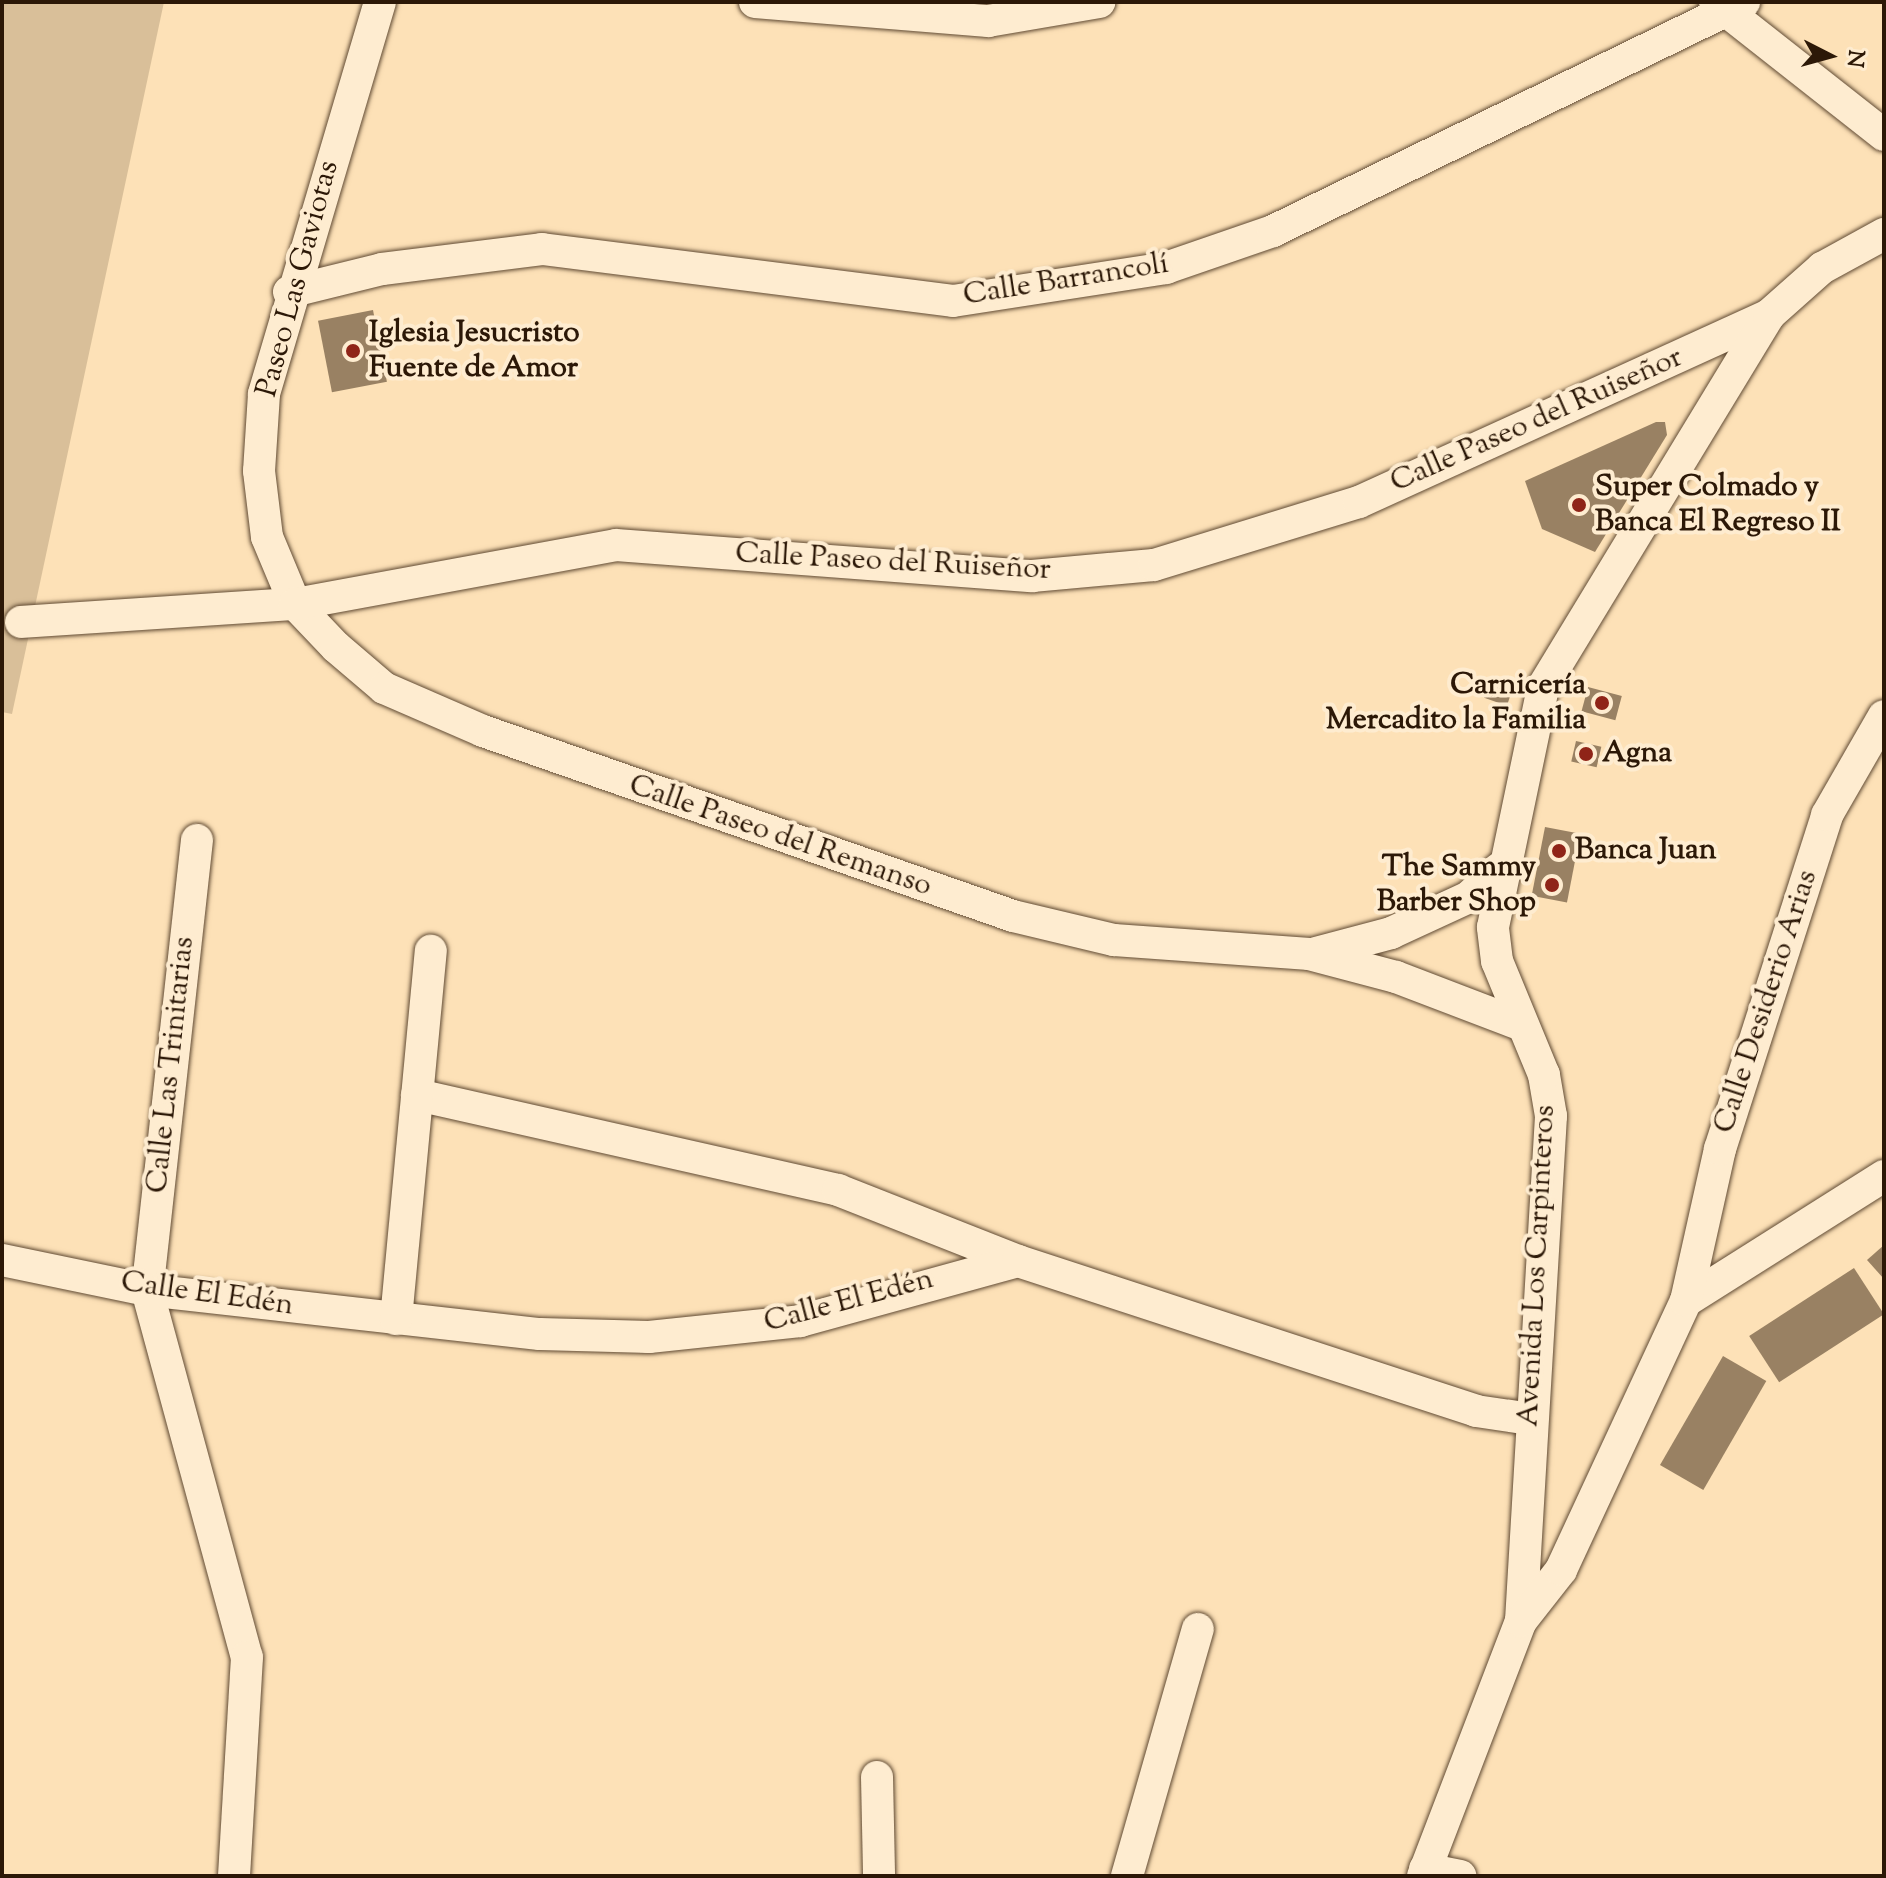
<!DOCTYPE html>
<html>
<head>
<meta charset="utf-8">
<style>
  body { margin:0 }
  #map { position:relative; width:1886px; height:1878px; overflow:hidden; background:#fde1b7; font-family:"Sorts Mill Goudy",serif }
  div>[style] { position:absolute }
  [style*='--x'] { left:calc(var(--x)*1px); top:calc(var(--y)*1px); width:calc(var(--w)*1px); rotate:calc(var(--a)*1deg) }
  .green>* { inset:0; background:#d9bf99 }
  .building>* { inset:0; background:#998163; transform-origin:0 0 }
  .roads { filter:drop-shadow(0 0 2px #604a33) drop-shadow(0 0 2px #604a33) }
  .minor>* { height:32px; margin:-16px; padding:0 16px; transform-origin:16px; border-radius:16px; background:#feecd0 }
  .dots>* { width:22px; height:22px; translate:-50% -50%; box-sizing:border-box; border:4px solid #feecd0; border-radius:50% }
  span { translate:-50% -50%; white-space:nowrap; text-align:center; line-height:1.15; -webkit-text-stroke:8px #feecd0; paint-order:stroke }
  .street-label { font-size:30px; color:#2c1807 }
  .poi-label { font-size:30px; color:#2c1807; font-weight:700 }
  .left { translate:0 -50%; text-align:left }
  .right { translate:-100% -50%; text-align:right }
  .frame { position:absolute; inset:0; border:4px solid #2c1807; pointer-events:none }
  .north { position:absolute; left:1790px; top:16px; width:80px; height:80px; -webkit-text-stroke:6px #feecd0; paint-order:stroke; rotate:96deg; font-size:22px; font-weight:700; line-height:32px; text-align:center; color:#2c1807 }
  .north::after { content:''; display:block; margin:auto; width:28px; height:36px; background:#2c1807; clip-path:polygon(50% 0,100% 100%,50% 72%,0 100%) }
</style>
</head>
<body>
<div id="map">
  <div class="green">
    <i style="clip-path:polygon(2px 2px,164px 2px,12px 714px,2px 712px)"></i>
  </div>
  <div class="building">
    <i style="left:373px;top:310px;width:73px;height:56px;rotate:79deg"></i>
    <i style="clip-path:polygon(1656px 422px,1665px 422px,1667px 435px,1595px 552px,1542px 529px,1525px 481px)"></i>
    <i style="left:1491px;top:678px;width:24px;height:21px;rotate:19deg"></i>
    <i style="left:1588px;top:687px;width:35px;height:25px;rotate:15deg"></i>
    <i style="left:1576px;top:741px;width:26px;height:21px;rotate:13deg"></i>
    <i style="left:1545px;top:827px;width:36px;height:70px;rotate:11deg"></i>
    <i style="clip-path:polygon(1884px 1245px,1884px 1279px,1867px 1260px)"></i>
    <i style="left:1854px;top:1268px;width:55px;height:125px;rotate:57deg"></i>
    <i style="left:1723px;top:1356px;width:50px;height:126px;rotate:30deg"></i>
  </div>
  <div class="roads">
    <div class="minor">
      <i style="--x:380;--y:2;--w:409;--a:106.5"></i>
      <i style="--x:264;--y:394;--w:77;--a:93.7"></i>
      <i style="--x:259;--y:471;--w:66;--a:83.1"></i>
      <i style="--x:267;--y:537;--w:73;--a:67.3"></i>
      <i style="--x:295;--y:604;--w:59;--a:46.4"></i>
      <i style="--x:336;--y:647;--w:63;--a:40.5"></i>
      <i style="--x:384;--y:688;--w:108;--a:23.5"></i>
      <i style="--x:483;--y:731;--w:561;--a:19.24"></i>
      <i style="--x:1013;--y:916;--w:104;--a:13.4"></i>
      <i style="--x:1114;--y:940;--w:196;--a:4.1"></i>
      <i style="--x:1309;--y:954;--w:90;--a:14.8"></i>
      <i style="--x:1396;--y:977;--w:135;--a:20.9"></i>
      <i style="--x:755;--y:2;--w:234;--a:4.7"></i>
      <i style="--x:988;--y:21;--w:113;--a:-9.7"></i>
      <i style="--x:1715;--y:2;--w:215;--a:38.2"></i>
      <i style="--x:289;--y:292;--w:96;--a:-13.9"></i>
      <i style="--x:382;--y:269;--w:161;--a:-7.1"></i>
      <i style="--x:542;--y:249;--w:414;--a:7.2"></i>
      <i style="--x:953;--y:301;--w:216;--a:-8.8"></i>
      <i style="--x:1166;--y:268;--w:113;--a:-19.1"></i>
      <i style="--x:1273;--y:231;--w:524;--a:-25.93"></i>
      <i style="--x:21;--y:622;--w:275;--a:-3.8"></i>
      <i style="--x:295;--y:604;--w:326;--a:-10.4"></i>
      <i style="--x:616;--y:545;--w:417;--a:4.3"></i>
      <i style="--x:1032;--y:576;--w:122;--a:-5.2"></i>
      <i style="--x:1154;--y:565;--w:214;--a:-17.1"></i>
      <i style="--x:1359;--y:502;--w:451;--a:-24.5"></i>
      <i style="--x:197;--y:840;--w:453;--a:96.3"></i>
      <i style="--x:147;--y:1290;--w:380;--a:74.8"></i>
      <i style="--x:247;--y:1657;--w:219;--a:93.4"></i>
      <i style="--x:1316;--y:953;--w:78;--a:-14.9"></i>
      <i style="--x:1391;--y:933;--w:86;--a:-24.8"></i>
      <i style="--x:1469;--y:897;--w:42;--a:-43.1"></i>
      <i style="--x:417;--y:1095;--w:432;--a:12.7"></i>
      <i style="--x:838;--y:1190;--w:193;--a:21.5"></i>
      <i style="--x:2;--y:1260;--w:148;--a:11.7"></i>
      <i style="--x:147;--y:1290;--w:395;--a:6.4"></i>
      <i style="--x:540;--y:1334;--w:109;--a:1.6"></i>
      <i style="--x:649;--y:1337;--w:152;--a:-6"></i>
      <i style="--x:800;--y:1321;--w:226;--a:-15.4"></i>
      <i style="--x:1018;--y:1261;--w:482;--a:18.1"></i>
      <i style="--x:1476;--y:1411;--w:56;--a:8.3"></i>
      <i style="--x:1686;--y:1301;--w:234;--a:-32.3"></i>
      <i style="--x:396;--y:1319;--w:370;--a:-84.6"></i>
      <i style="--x:1521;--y:1621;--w:506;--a:-86.6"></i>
      <i style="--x:1551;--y:1116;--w:42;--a:-99.7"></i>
      <i style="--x:1544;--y:1075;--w:123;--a:-112.4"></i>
      <i style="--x:1497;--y:961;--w:34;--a:-97"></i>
      <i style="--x:1493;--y:927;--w:245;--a:-78.2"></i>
      <i style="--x:1543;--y:687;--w:435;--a:-58.7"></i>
      <i style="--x:1769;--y:315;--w:71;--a:-41.6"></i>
      <i style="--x:1822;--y:268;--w:71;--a:-28.7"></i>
      <i style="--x:877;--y:1777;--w:99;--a:88.8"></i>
      <i style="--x:1425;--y:1869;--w:36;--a:11"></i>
      <i style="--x:1127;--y:1876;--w:257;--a:-74"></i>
      <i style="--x:1423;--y:1876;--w:273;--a:-69"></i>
      <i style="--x:1521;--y:1621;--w:65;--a:-51.9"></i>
      <i style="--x:1561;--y:1570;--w:297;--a:-65.1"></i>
      <i style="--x:1686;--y:1301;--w:156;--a:-77.4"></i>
      <i style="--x:1720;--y:1149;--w:351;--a:-72.2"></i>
      <i style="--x:1827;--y:815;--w:114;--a:-60.1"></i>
    </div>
  </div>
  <div class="dots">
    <i style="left:353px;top:351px;background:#8f2418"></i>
    <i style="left:1579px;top:505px;background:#8f2418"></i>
    <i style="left:1602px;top:703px;background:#8f2418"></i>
    <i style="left:1586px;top:754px;background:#8f2418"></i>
    <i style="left:1559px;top:851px;background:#8f2418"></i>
    <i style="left:1552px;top:885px;background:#8f2418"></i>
  </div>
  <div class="street-label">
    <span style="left:299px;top:279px;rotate:-75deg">Paseo Las Gaviotas</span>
    <span style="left:1066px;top:281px;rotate:-9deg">Calle Barrancolí</span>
    <span style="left:1537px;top:421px;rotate:-24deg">Calle Paseo del Ruiseñor</span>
    <span style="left:893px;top:563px;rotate:3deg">Calle Paseo del Ruiseñor</span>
    <span style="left:780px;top:837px;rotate:19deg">Calle Paseo del Remanso</span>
    <span style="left:1767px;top:1002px;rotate:-72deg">Calle Desiderio Arias</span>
    <span style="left:172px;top:1065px;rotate:-84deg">Calle Las Trinitarias</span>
    <span style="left:1538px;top:1266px;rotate:-87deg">Avenida Los Carpinteros</span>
    <span style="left:207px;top:1295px;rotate:8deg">Calle El Edén</span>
    <span style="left:849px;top:1302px;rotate:-15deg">Calle El Edén</span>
  </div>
  <div class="poi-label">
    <span class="left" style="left:369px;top:351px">Iglesia Jesucristo<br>Fuente de Amor</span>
    <span class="left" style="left:1595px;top:505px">Super Colmado y<br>Banca El Regreso II</span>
    <span class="right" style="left:1586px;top:703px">Carnicería<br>Mercadito la Familia</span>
    <span class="left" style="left:1602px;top:754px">Agna</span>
    <span class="left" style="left:1575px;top:851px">Banca Juan</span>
    <span class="right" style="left:1536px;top:885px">The Sammy<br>Barber Shop</span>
  </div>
  <div class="frame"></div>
  <div class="north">N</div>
</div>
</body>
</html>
